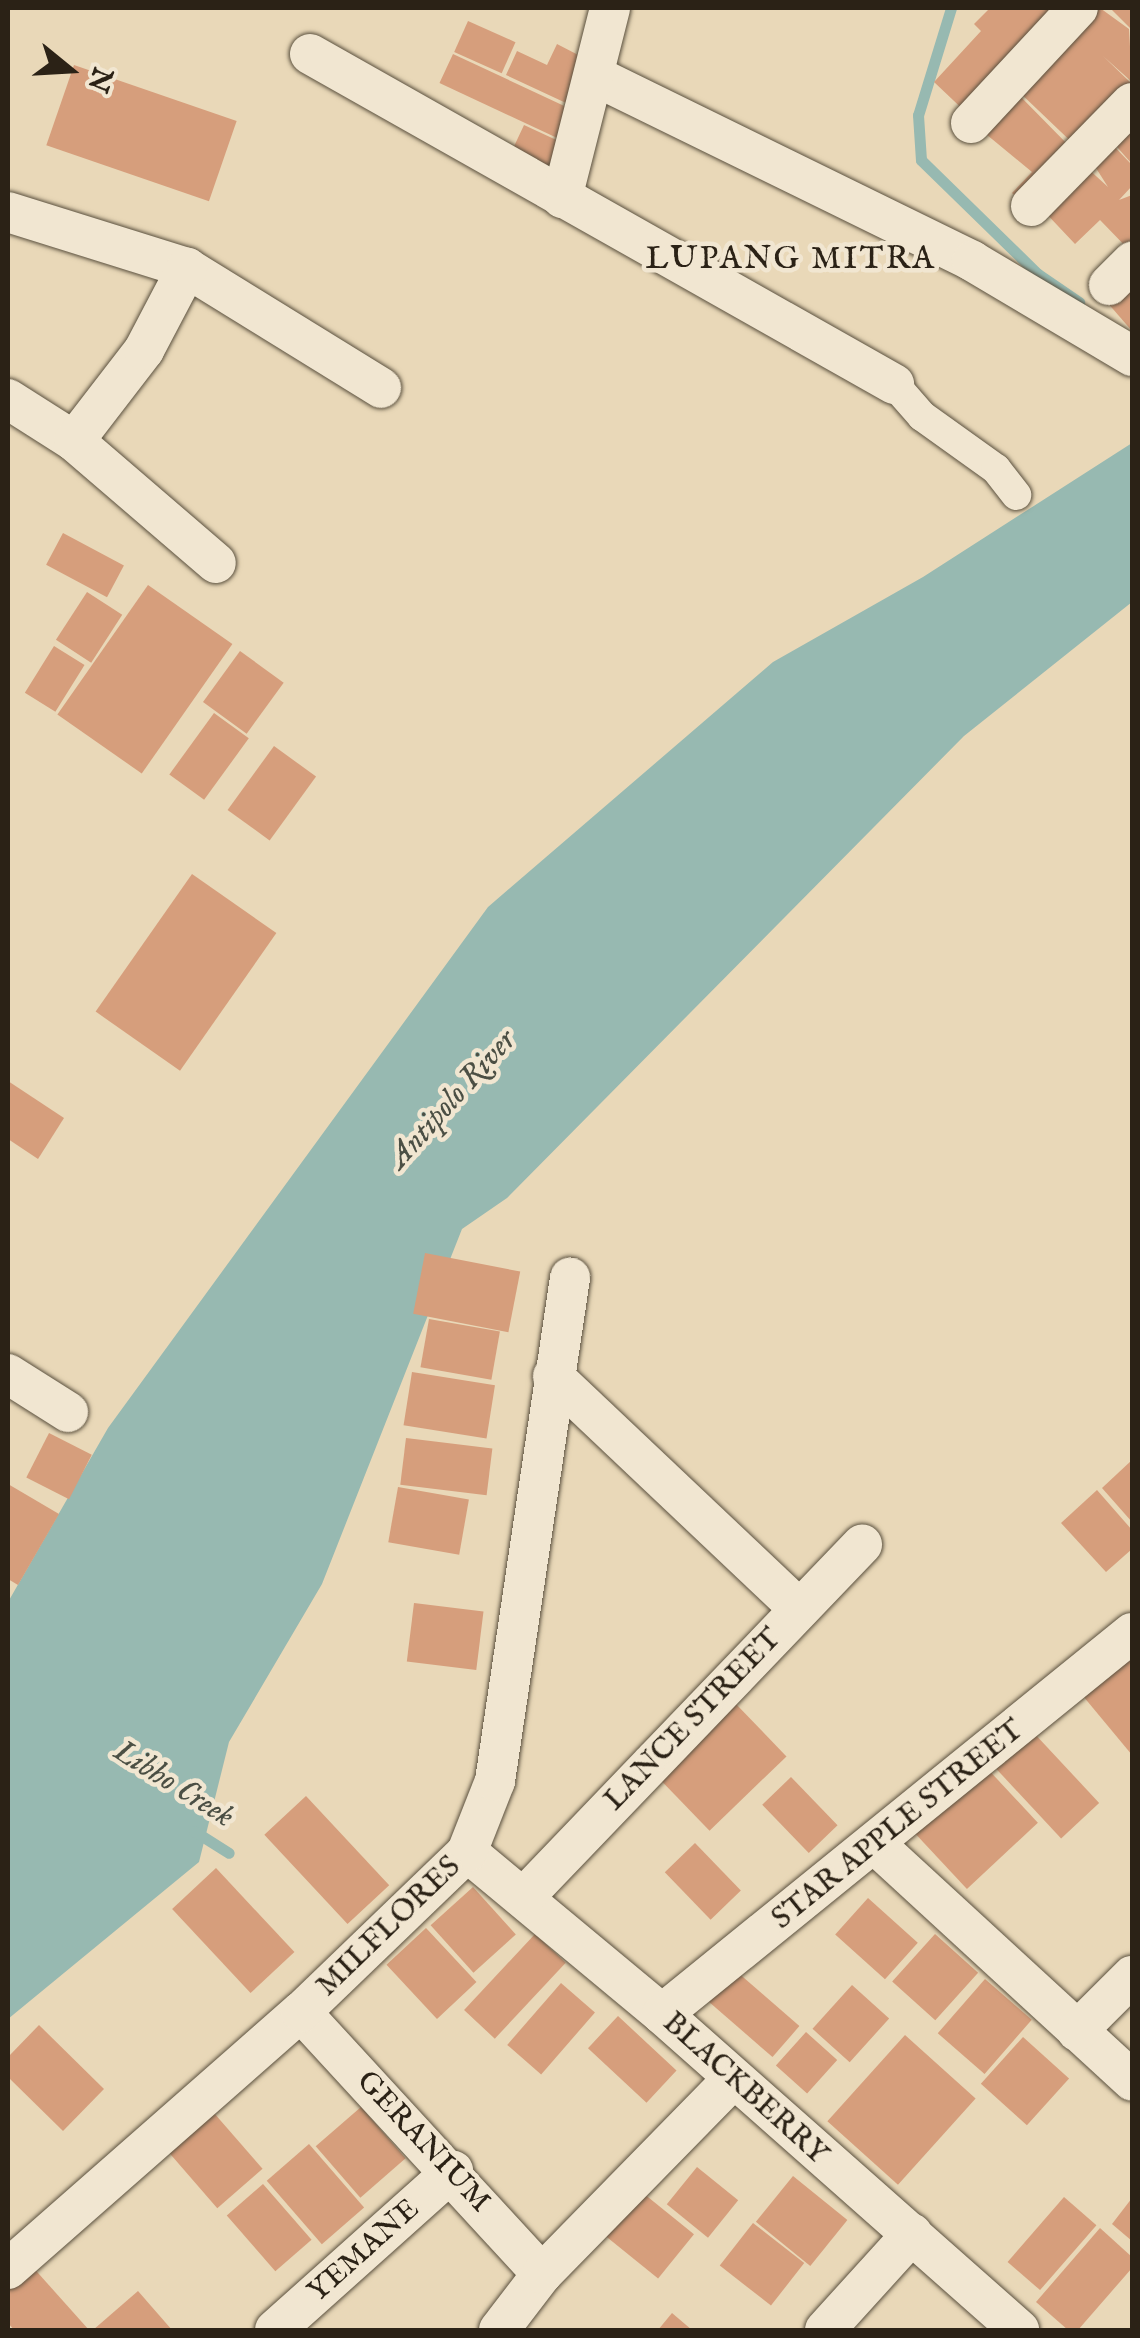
<!DOCTYPE html>
<html>
<head>
<meta charset="utf-8">
<style>
  body { margin:0 }
  #map { position:relative; width:1140px; height:2338px; overflow:hidden; background:#e9d8b8; font-family:"IM FELL English",serif }
  div>[style] { position:absolute }
  [style*='--x'] { left:calc(var(--x)*1px); top:calc(var(--y)*1px); width:calc(var(--w)*1px); rotate:calc(var(--a)*1deg) }
  .water>* { inset:0; background:#97b9b1 }
  .stream>* { height:11px; margin:-5.5px; padding:0 5.5px; transform-origin:5.5px; border-radius:5.5px; background:#97b9b1 }
  .building>* { inset:0; background:#d69e7c; transform-origin:0 0 }
  .roads { filter:drop-shadow(0 0 2px #5a503e) drop-shadow(0 0 2px #5a503e) }
  .pedestrian>* { height:30px; margin:-15px; padding:0 15px; transform-origin:15px; border-radius:15px; background:#f1e6d1 }
  .minor>* { height:40px; margin:-20px; padding:0 20px; transform-origin:20px; border-radius:20px; background:#f1e6d1 }
  span { translate:-50% -50%; white-space:nowrap; text-align:center; line-height:1.15; -webkit-text-stroke:9px #f1e6d1; paint-order:stroke }
  .street-label { font-size:30px; color:#2b2216 }
  .neighbourhood-label { font-size:32px; color:#2b2216; letter-spacing:2.5px }
  .water-label { font-size:32px; color:#4b4f44; font-style:italic }
  .frame { position:absolute; inset:0; border:10px solid #2b2216; pointer-events:none }
  .north { position:absolute; left:20px; top:20px; width:100px; height:100px; -webkit-text-stroke:8px #f1e6d1; paint-order:stroke; rotate:108deg; font-size:28px; font-weight:700; line-height:40px; text-align:center; color:#2b2216 }
  .north::after { content:''; display:block; margin:auto; width:35px; height:45px; background:#2b2216; clip-path:polygon(50% 0,100% 100%,50% 72%,0 100%) }
</style>
</head>
<body>
<div id="map">
  <div class="water">
    <i style="clip-path:polygon(1132px 443px,1132px 602px,964px 736px,507px 1198px,462px 1229px,322px 1584px,229px 1742px,199px 1862px,8px 2019px,8px 1602px,108px 1428px,488px 907px,773px 662px,923px 577px)"></i>
  </div>
  <div class="stream">
    <i style="--x:951;--y:8;--w:112;--a:107.1"></i>
    <i style="--x:918;--y:115;--w:45;--a:86.2"></i>
    <i style="--x:921;--y:160;--w:163;--a:44.3"></i>
    <i style="--x:1038;--y:274;--w:50;--a:34.3"></i>
    <i style="--x:194;--y:1831;--w:41;--a:32.2"></i>
  </div>
  <div class="building">
    <i style="clip-path:polygon(990px 8px,1070px 8px,972px 118px,934px 82px,981px 31px,974px 24px)"></i>
    <i style="clip-path:polygon(1100px 8px,1129px 29px,1132px 82px,1103px 56px,1132px 84px,1132px 98px,1082px 152px,1016px 89px)"></i>
    <i style="clip-path:polygon(1110px 8px,1132px 8px,1132px 30px)"></i>
    <i style="left:468px;top:21px;width:52px;height:34px;rotate:24deg"></i>
    <i style="clip-path:polygon(557px 44px,586px 59px,566px 103px,506px 75px,517px 51px,547px 65px)"></i>
    <i style="left:453px;top:54px;width:140px;height:32px;rotate:25deg"></i>
    <i style="left:74px;top:65px;width:172px;height:85px;rotate:19deg"></i>
    <i style="clip-path:polygon(1011px 87px,1077px 154px,1026px 206px,1012px 193px,1032px 172px,975px 125px)"></i>
    <i style="clip-path:polygon(1132px 115px,1132px 164px,1110px 139px)"></i>
    <i style="left:524px;top:125px;width:47px;height:34px;rotate:25deg"></i>
    <i style="clip-path:polygon(1108px 140px,1132px 165px,1132px 186px,1119px 200px,1132px 195px,1132px 253px,1100px 220px,1075px 244px,1041px 208px,1084px 165px,1108px 187px,1089px 157px)"></i>
    <i style="clip-path:polygon(1125px 284px,1132px 292px,1132px 331px,1106px 301px)"></i>
    <i style="left:63px;top:533px;width:69px;height:36px;rotate:28deg"></i>
    <i style="left:148px;top:585px;width:103px;height:158px;rotate:35deg"></i>
    <i style="left:87px;top:592px;width:42px;height:57px;rotate:33deg"></i>
    <i style="left:54px;top:646px;width:36px;height:55px;rotate:32deg"></i>
    <i style="left:240px;top:651px;width:54px;height:63px;rotate:36deg"></i>
    <i style="left:214px;top:713px;width:43px;height:76px;rotate:36deg"></i>
    <i style="left:274px;top:746px;width:52px;height:79px;rotate:36deg"></i>
    <i style="left:192px;top:874px;width:103px;height:168px;rotate:35deg"></i>
    <i style="clip-path:polygon(8px 1081px,64px 1118px,38px 1159px,8px 1139px)"></i>
    <i style="left:425px;top:1253px;width:97px;height:62px;rotate:11deg"></i>
    <i style="left:429px;top:1319px;width:72px;height:49px;rotate:10deg"></i>
    <i style="left:412px;top:1372px;width:84px;height:54px;rotate:9deg"></i>
    <i style="left:49px;top:1433px;width:48px;height:50px;rotate:27deg"></i>
    <i style="left:406px;top:1438px;width:87px;height:47px;rotate:7deg"></i>
    <i style="clip-path:polygon(1132px 1460px,1132px 1522px,1102px 1488px)"></i>
    <i style="clip-path:polygon(8px 1484px,59px 1514px,18px 1585px,8px 1579px)"></i>
    <i style="left:398px;top:1487px;width:72px;height:56px;rotate:10deg"></i>
    <i style="clip-path:polygon(1097px 1490px,1132px 1530px,1132px 1549px,1106px 1572px,1061px 1523px)"></i>
    <i style="left:414px;top:1603px;width:70px;height:59px;rotate:7deg"></i>
    <i style="clip-path:polygon(1127px 1658px,1132px 1664px,1132px 1755px,1083px 1696px)"></i>
    <i style="left:733px;top:1701px;width:77px;height:107px;rotate:46deg"></i>
    <i style="left:1033px;top:1732px;width:97px;height:52px;rotate:47deg"></i>
    <i style="left:984px;top:1765px;width:79px;height:97px;rotate:47deg"></i>
    <i style="left:791px;top:1777px;width:67px;height:40px;rotate:46deg"></i>
    <i style="left:306px;top:1796px;width:122px;height:57px;rotate:47deg"></i>
    <i style="left:695px;top:1843px;width:66px;height:42px;rotate:46deg"></i>
    <i style="left:216px;top:1868px;width:115px;height:60px;rotate:47deg"></i>
    <i style="left:473px;top:1887px;width:64px;height:57px;rotate:48deg"></i>
    <i style="left:868px;top:1898px;width:67px;height:49px;rotate:42deg"></i>
    <i style="left:426px;top:1928px;width:74px;height:54px;rotate:47deg"></i>
    <i style="left:535px;top:1934px;width:42px;height:104px;rotate:43deg"></i>
    <i style="left:935px;top:1934px;width:58px;height:64px;rotate:42deg"></i>
    <i style="left:736px;top:1971px;width:84px;height:41px;rotate:41deg"></i>
    <i style="left:985px;top:1979px;width:62px;height:72px;rotate:41deg"></i>
    <i style="left:561px;top:1983px;width:45px;height:82px;rotate:41deg"></i>
    <i style="left:852px;top:1985px;width:50px;height:59px;rotate:42deg"></i>
    <i style="left:618px;top:2016px;width:80px;height:44px;rotate:43deg"></i>
    <i style="clip-path:polygon(39px 2025px,104px 2089px,63px 2131px,8px 2077px,8px 2057px)"></i>
    <i style="left:806px;top:2032px;width:42px;height:45px;rotate:42deg"></i>
    <i style="left:905px;top:2035px;width:95px;height:116px;rotate:42deg"></i>
    <i style="left:1023px;top:2037px;width:62px;height:63px;rotate:42deg"></i>
    <i style="left:361px;top:2107px;width:68px;height:60px;rotate:49deg"></i>
    <i style="left:214px;top:2113px;width:74px;height:60px;rotate:49deg"></i>
    <i style="left:309px;top:2144px;width:84px;height:56px;rotate:49deg"></i>
    <i style="left:697px;top:2167px;width:53px;height:48px;rotate:39deg"></i>
    <i style="left:793px;top:2176px;width:70px;height:59px;rotate:39deg"></i>
    <i style="left:263px;top:2184px;width:74px;height:48px;rotate:49deg"></i>
    <i style="left:638px;top:2189px;width:72px;height:57px;rotate:39deg"></i>
    <i style="left:1064px;top:2197px;width:43px;height:86px;rotate:41deg"></i>
    <i style="clip-path:polygon(1132px 2198px,1132px 2241px,1112px 2224px)"></i>
    <i style="left:753px;top:2223px;width:65px;height:54px;rotate:38deg"></i>
    <i style="clip-path:polygon(1100px 2228px,1132px 2257px,1132px 2268px,1078px 2330px,1068px 2330px,1036px 2302px)"></i>
    <i style="clip-path:polygon(30px 2264px,89px 2330px,14px 2330px,8px 2323px,8px 2283px)"></i>
    <i style="clip-path:polygon(138px 2291px,172px 2330px,93px 2330px)"></i>
    <i style="clip-path:polygon(672px 2313px,692px 2330px,658px 2330px)"></i>
  </div>
  <div class="roads">
    <div class="pedestrian">
      <i style="--x:894;--y:384;--w:43;--a:48.8"></i>
      <i style="--x:922;--y:416;--w:91;--a:35.6"></i>
      <i style="--x:996;--y:469;--w:33;--a:52"></i>
    </div>
    <div class="minor">
      <i style="--x:310;--y:54;--w:671;--a:29.47"></i>
      <i style="--x:595;--y:76;--w:420;--a:26.1"></i>
      <i style="--x:972;--y:261;--w:186;--a:30.7"></i>
      <i style="--x:971;--y:123;--w:157;--a:-47.1"></i>
      <i style="--x:562;--y:198;--w:196;--a:-75.8"></i>
      <i style="--x:1031;--y:206;--w:144;--a:-45.6"></i>
      <i style="--x:8;--y:212;--w:188;--a:17.4"></i>
      <i style="--x:187;--y:268;--w:228;--a:31.7"></i>
      <i style="--x:1109;--y:285;--w:33;--a:-45"></i>
      <i style="--x:8;--y:399;--w:78;--a:32.5"></i>
      <i style="--x:74;--y:441;--w:187;--a:40.7"></i>
      <i style="--x:74;--y:441;--w:115;--a:-52.4"></i>
      <i style="--x:144;--y:350;--w:93;--a:-62.3"></i>
      <i style="--x:8;--y:1374;--w:71;--a:32.3"></i>
      <i style="--x:553;--y:1376;--w:339;--a:43.4"></i>
      <i style="--x:876;--y:1845;--w:348;--a:42.6"></i>
      <i style="--x:467;--y:1852;--w:254;--a:39.7"></i>
      <i style="--x:662;--y:2014;--w:477;--a:41.5"></i>
      <i style="--x:525;--y:1896;--w:487;--a:-46.2"></i>
      <i style="--x:301;--y:2012;--w:356;--a:47.4"></i>
      <i style="--x:662;--y:2014;--w:605;--a:-39.03"></i>
      <i style="--x:1077;--y:2031;--w:78;--a:-45"></i>
      <i style="--x:8;--y:2269;--w:390;--a:-41.3"></i>
      <i style="--x:301;--y:2012;--w:231;--a:-43.9"></i>
      <i style="--x:467;--y:1852;--w:76;--a:-68.5"></i>
      <i style="--x:495;--y:1781;--w:509;--a:-81.52"></i>
      <i style="--x:275;--y:2330;--w:239;--a:-41.8"></i>
      <i style="--x:499;--y:2330;--w:71;--a:-52.5"></i>
      <i style="--x:542;--y:2274;--w:270;--a:-45.6"></i>
      <i style="--x:825;--y:2330;--w:130;--a:-47.8"></i>
    </div>
  </div>
  <div class="street-label">
    <span style="left:693px;top:1720px;rotate:-46deg">LANCE STREET</span>
    <span style="left:898px;top:1825px;rotate:-39deg">STAR APPLE STREET</span>
    <span style="left:389px;top:1927px;rotate:-44deg">MILFLORES</span>
    <span style="left:745px;top:2089px;rotate:42deg">BLACKBERRY</span>
    <span style="left:423px;top:2142px;rotate:47deg">GERANIUM</span>
    <span style="left:364px;top:2251px;rotate:-42deg">YEMANE</span>
  </div>
  <div class="neighbourhood-label">
    <span style="left:791px;top:260px">LUPANG MITRA</span>
  </div>
  <div class="water-label">
    <span style="left:453px;top:1100px;rotate:-48deg">Antipolo River</span>
    <span style="left:173px;top:1785px;rotate:32deg">Libho Creek</span>
  </div>
  <div class="frame"></div>
  <div class="north">N</div>
</div>
</body>
</html>
